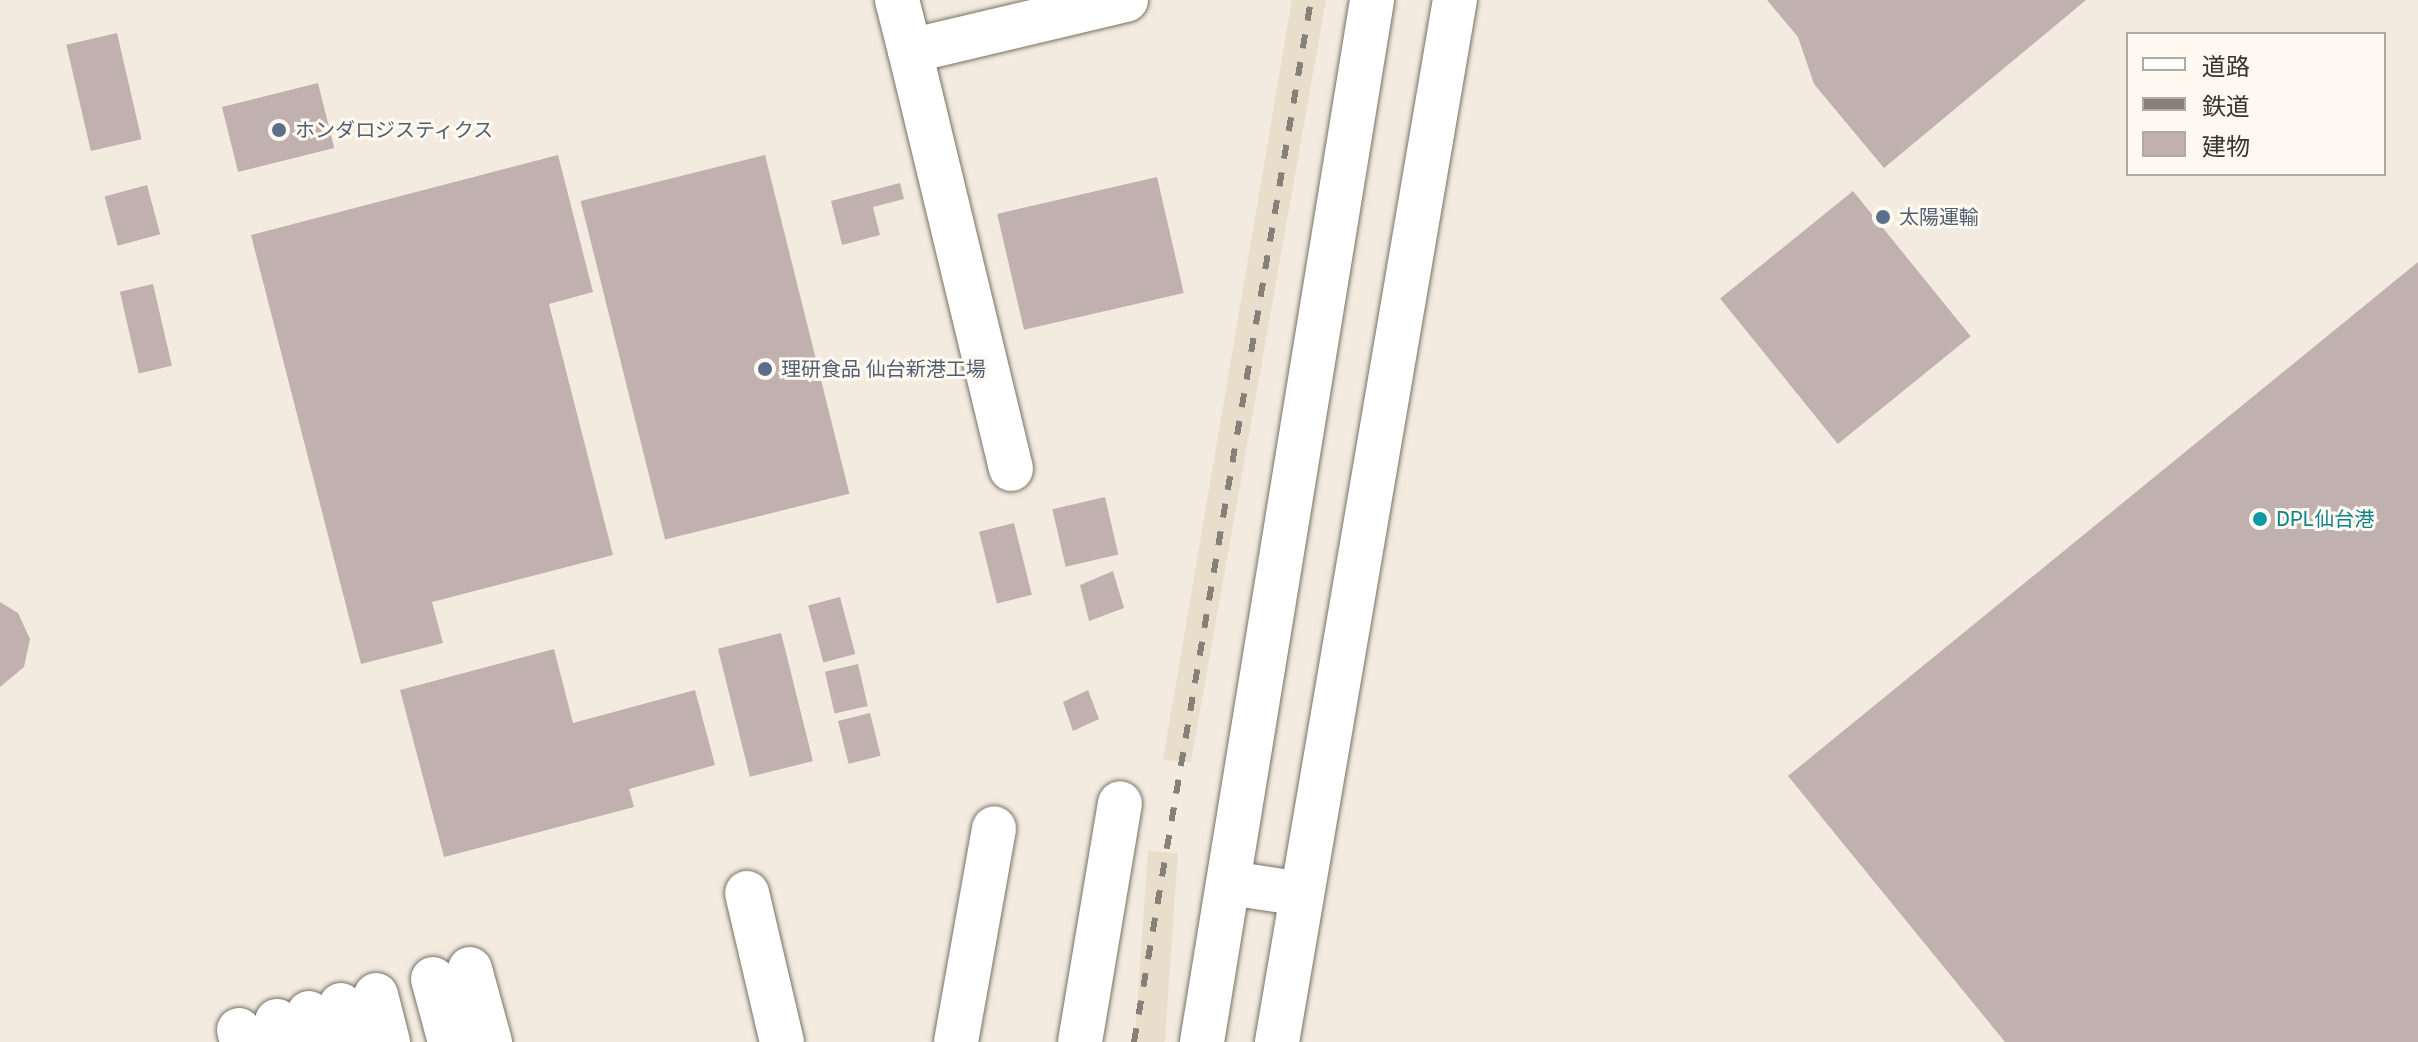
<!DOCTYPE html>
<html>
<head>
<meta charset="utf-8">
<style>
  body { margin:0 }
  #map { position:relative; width:2418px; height:1042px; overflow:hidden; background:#f3ebdf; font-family:"Public Sans","Noto Sans JP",sans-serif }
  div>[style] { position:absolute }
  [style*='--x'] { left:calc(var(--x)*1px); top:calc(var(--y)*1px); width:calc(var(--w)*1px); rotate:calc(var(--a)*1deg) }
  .built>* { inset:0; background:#e9ddcc; transform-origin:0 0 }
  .building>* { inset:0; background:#c0b1af; transform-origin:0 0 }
  .roads { filter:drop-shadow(0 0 2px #787167) drop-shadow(0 0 2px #787167) }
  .minor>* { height:44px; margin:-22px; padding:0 22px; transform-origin:22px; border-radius:22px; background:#fff }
  .rail>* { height:6px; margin-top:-3px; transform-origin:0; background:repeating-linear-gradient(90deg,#858179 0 14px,transparent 0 28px) }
  .dots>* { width:22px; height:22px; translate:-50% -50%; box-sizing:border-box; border:4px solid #fff9ef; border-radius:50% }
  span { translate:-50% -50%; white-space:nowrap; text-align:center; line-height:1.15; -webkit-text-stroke:6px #fff9ef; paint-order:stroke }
  .service-label { font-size:20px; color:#4e5e75 }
  .left { translate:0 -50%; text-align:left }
  .culture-label { font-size:20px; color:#0d838f }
  .legend { position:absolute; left:2126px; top:32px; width:260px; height:144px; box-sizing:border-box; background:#fff9ef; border:2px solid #afaba3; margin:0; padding:10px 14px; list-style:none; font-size:24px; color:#383631 }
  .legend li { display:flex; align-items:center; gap:16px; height:40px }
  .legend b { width:40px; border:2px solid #afaba3 }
</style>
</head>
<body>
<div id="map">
  <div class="built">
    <i style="clip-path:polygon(1292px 0,1326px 0,1191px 762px,1163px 760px)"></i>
    <i style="left:1148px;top:851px;width:30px;height:194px;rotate:4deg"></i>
  </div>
  <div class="building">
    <i style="clip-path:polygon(1767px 0,2086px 0,1884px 168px,1814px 84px,1798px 37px)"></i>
    <i style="left:117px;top:33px;width:109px;height:52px;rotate:77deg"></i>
    <i style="left:318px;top:83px;width:67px;height:99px;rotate:76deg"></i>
    <i style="clip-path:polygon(558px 155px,593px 292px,549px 304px,613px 555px,432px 602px,443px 643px,361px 664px,251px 235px)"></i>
    <i style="left:765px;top:155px;width:349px;height:190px;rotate:76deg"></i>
    <i style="left:1157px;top:177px;width:119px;height:164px;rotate:77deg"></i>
    <i style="clip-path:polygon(900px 183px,904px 199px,873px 207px,880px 235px,842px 245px,831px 201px)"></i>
    <i style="left:147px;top:185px;width:51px;height:44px;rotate:75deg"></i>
    <i style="left:1853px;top:191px;width:187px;height:171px;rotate:51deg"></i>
    <i style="clip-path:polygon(2418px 262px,2418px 1042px,2005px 1042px,1788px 776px)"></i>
    <i style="left:153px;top:284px;width:84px;height:34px;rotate:77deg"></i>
    <i style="left:1105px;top:497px;width:59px;height:54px;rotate:77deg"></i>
    <i style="left:1014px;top:523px;width:74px;height:36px;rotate:76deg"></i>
    <i style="clip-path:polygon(1113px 571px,1124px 608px,1089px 621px,1080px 585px)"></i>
    <i style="left:840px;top:597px;width:59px;height:33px;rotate:75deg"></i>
    <i style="clip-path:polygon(0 602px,18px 613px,30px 639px,24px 667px,0 687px)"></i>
    <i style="left:781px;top:633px;width:132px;height:65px;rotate:76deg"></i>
    <i style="clip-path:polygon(554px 649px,573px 723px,695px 690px,715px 765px,629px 789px,634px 807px,444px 857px,400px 690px)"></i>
    <i style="left:858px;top:664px;width:43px;height:34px;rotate:77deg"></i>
    <i style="clip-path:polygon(1088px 690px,1099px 719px,1073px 731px,1063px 702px)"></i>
    <i style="left:870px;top:713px;width:44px;height:33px;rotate:76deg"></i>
  </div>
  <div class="roads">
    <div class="minor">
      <i style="--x:897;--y:0;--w:53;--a:75.7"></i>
      <i style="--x:910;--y:51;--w:222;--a:-13.3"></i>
      <i style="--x:910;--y:51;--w:430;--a:76.4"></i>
      <i style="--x:1230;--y:883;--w:73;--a:8.7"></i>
      <i style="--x:747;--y:893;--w:153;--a:76.8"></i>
      <i style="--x:470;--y:969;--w:76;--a:74.7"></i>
      <i style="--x:433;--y:979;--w:65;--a:74.9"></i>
      <i style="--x:376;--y:995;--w:49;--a:75.7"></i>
      <i style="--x:341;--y:1005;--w:38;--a:75"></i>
      <i style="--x:309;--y:1013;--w:30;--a:75"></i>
      <i style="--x:277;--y:1021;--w:22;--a:77"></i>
      <i style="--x:239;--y:1030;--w:12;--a:76"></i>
      <i style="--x:956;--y:1042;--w:217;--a:-79.9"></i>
      <i style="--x:1080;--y:1042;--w:242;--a:-80.5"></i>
      <i style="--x:1202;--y:1042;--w:1056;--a:-80.73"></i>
      <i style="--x:1277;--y:1042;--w:1057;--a:-80.31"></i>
    </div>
  </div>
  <div class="rail">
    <i style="--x:1134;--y:1042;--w:1057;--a:-80.36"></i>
  </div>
  <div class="dots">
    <i style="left:279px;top:130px;background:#5c6f8a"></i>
    <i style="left:1883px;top:217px;background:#5c6f8a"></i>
    <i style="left:765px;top:369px;background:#5c6f8a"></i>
    <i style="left:2260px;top:519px;background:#0f9aa8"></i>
  </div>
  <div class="service-label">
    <span class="left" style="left:295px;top:130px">ホンダロジスティクス</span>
    <span class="left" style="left:1899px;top:217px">太陽運輸</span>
    <span class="left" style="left:781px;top:369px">理研食品 仙台新港工場</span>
  </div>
  <div class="culture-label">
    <span class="left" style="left:2276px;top:519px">DPL仙台港</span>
  </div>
  <ul class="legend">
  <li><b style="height:10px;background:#fff"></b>道路</li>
  <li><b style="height:10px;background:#858179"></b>鉄道</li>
  <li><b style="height:22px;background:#c0b1af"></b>建物</li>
  </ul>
</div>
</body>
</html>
